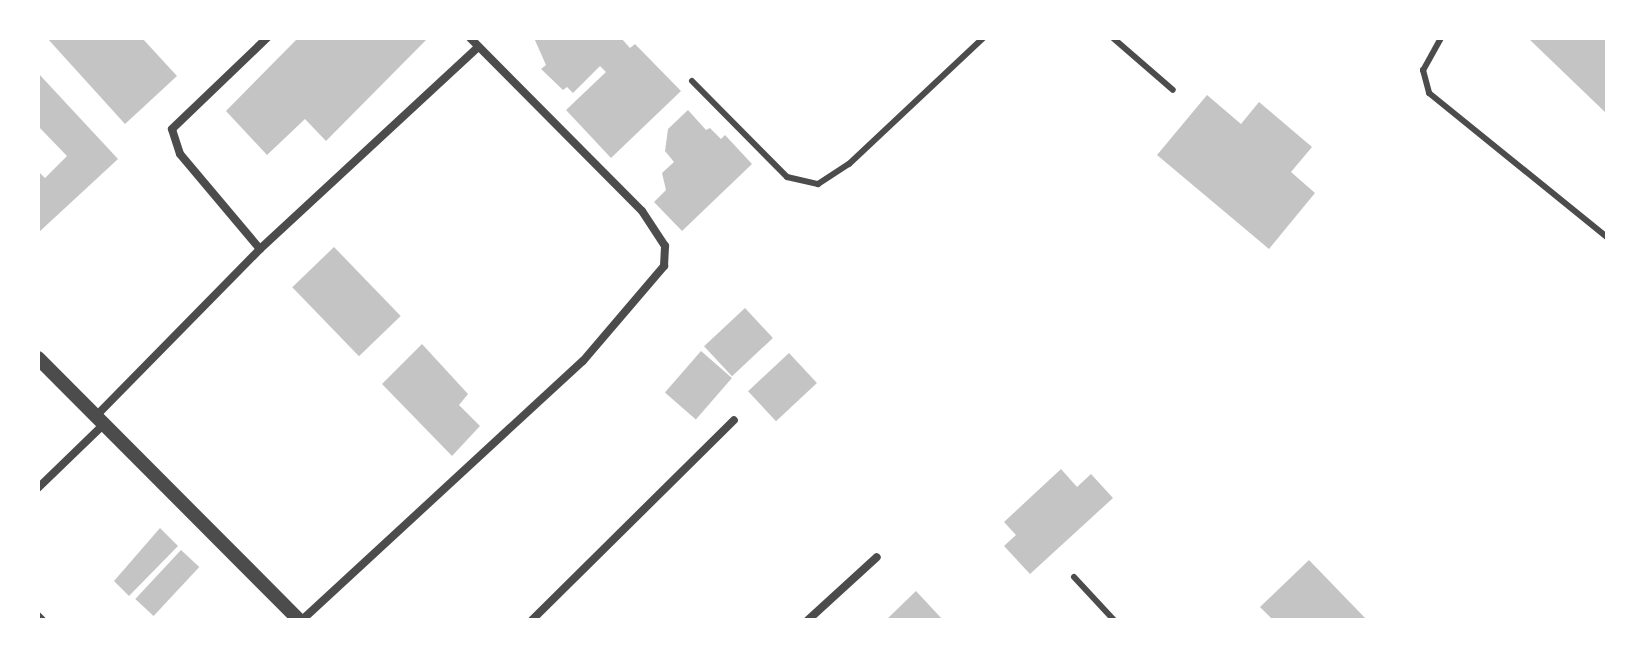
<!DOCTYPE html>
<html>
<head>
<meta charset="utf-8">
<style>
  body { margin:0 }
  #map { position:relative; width:1645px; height:658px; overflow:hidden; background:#fff; font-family:Quicksand,sans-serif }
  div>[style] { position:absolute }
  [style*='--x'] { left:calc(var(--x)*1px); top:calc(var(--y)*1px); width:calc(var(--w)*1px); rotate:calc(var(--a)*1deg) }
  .building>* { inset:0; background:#c4c4c4; transform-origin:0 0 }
  .service>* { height:6px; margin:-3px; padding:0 3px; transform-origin:3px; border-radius:3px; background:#4c4c4c }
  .minor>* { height:8px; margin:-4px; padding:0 4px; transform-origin:4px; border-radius:4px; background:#4c4c4c }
  .tertiary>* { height:14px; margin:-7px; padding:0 7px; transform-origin:7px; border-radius:7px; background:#4c4c4c }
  span { translate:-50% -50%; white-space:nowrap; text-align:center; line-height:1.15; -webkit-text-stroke:6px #fff; paint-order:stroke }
  .frame { position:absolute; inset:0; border:40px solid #fff; pointer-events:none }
</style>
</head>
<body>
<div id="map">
  <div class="building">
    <i style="clip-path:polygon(47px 38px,142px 38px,177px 76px,125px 124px)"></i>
    <i style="clip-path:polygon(298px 38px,302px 39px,428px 38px,326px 141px,305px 119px,267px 155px,226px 111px)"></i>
    <i style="clip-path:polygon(534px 38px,621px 38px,630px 48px,635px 44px,681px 91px,611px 158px,566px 110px,606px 72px,600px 66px,573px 93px,567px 87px,563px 90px,541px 69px,546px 65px)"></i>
    <i style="clip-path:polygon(1528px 38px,1607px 38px,1607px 114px)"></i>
    <i style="clip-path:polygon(38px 73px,118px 159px,38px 233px,38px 171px,45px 178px,67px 156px,38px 126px)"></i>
    <i style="clip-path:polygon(1207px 95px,1241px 124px,1259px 102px,1312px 147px,1291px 172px,1315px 193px,1269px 249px,1157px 155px)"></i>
    <i style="clip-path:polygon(688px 110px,706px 130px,710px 128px,721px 139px,725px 135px,752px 164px,682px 231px,654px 202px,666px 190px,662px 173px,674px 162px,665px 151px,668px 129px)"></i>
    <i style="left:334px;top:247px;width:96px;height:58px;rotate:46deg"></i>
    <i style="left:745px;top:308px;width:41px;height:56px;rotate:47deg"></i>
    <i style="clip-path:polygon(422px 344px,468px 394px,459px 405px,480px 426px,452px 456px,382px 384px)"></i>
    <i style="left:701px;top:351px;width:41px;height:55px;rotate:41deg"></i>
    <i style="left:789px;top:353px;width:41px;height:56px;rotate:47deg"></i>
    <i style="clip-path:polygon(1061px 469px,1077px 487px,1091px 474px,1113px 498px,1030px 574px,1004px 546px,1016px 535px,1004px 522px)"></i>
    <i style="clip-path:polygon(160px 528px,178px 546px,129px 596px,114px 581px)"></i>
    <i style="left:181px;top:550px;width:25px;height:67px;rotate:43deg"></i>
    <i style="clip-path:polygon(1309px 560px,1367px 620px,1273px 620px,1260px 607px)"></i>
    <i style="clip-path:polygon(916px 591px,943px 620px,886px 620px)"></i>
  </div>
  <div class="service">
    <i style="--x:1113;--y:38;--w:79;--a:40.9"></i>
    <i style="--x:1441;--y:38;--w:37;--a:119"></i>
    <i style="--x:1423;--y:70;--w:24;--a:75"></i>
    <i style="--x:1429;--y:93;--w:229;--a:39"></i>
    <i style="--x:692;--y:81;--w:135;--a:45.3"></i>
    <i style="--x:787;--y:177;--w:32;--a:13"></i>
    <i style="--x:818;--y:184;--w:37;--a:-33"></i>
    <i style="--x:849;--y:164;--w:184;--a:-43.2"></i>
    <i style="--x:1074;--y:577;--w:59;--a:47.1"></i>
  </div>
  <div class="minor">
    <i style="--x:260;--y:249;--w:124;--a:-130.1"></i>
    <i style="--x:180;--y:154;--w:26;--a:-108"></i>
    <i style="--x:172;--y:129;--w:132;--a:-43.8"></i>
    <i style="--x:94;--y:418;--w:237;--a:-45.5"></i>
    <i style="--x:260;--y:249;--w:297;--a:-42.8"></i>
    <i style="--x:38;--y:488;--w:89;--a:-44.1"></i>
    <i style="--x:38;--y:616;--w:6;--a:45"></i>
    <i style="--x:302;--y:620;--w:382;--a:-42.7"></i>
    <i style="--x:583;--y:361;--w:125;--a:-49.5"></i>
    <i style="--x:664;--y:266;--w:20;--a:-87"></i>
    <i style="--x:665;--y:246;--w:42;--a:-123.3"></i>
    <i style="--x:642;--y:211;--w:244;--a:-134.8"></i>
    <i style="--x:532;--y:620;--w:284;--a:-44.7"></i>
    <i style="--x:808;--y:620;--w:93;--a:-42.4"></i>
  </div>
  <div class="tertiary">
    <i style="--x:38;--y:358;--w:370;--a:45.1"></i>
  </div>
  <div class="frame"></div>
</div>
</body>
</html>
